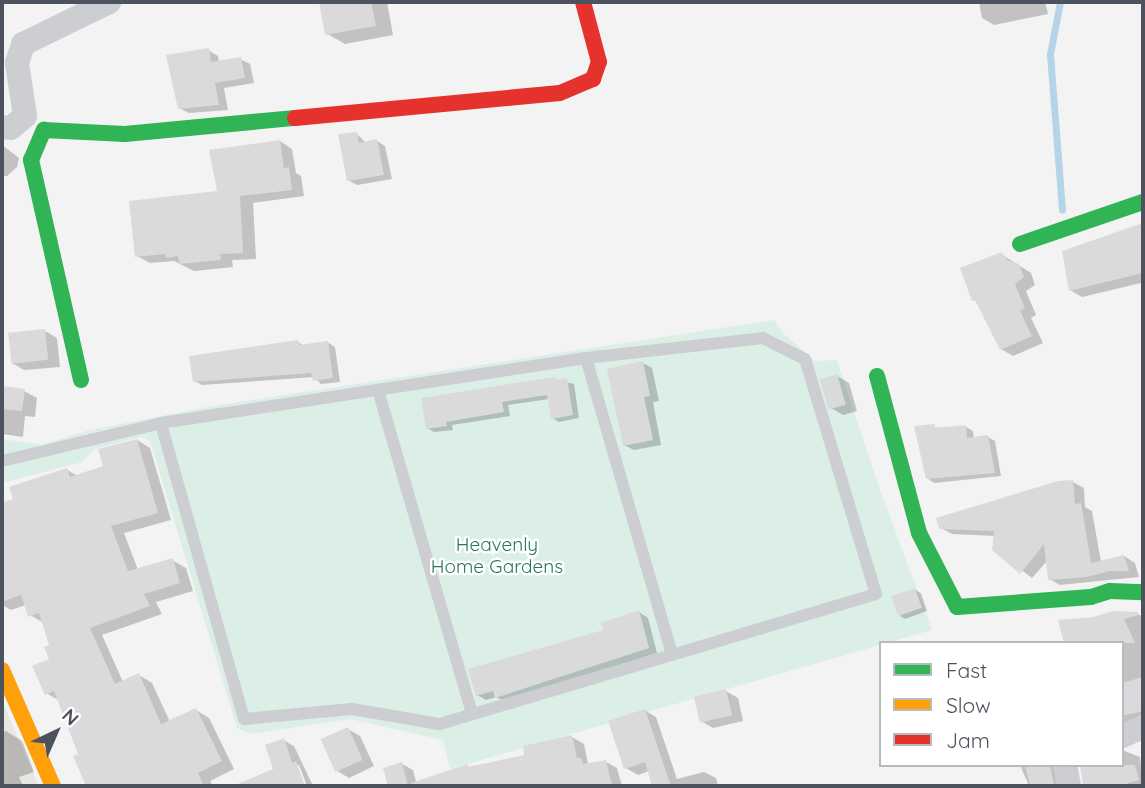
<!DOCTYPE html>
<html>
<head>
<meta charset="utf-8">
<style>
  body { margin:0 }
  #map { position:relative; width:1145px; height:788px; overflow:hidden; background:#f4f3f3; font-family:Quicksand,sans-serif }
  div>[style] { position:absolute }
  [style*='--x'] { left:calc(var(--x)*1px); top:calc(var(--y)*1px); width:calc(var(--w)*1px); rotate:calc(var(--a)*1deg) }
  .commercial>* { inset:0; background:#e7e6e2 }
  .green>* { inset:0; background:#dbefe6 }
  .shadow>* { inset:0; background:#0003 }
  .stream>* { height:7px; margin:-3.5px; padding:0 3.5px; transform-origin:3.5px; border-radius:3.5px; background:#b5d4e8 }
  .building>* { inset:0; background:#dadadc; transform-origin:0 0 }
  .lane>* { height:12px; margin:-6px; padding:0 6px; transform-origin:6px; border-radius:6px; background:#cdced1 }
  .street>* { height:24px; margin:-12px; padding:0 12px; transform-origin:12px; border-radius:12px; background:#cdced1 }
  .fast>* { height:16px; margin:-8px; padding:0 8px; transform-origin:8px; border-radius:8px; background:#30b455 }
  .slow>* { height:16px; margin:-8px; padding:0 8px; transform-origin:8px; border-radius:8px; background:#ff9f0a }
  .jam>* { height:16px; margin:-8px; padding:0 8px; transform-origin:8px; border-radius:8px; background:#e5322d }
  span { translate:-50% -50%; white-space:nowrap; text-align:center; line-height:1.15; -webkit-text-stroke:5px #fff; paint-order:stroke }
  .park-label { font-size:19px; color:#23795c }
  .frame { position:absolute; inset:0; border:4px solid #4c525e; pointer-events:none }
  .legend { position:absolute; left:879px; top:641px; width:245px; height:126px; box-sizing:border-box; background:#fff; border:2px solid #b7babf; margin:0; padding:9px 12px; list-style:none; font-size:21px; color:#4c525e }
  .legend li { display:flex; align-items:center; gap:14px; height:35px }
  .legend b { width:35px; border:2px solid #b7babf }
  .north { position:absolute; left:21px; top:697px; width:70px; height:70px; -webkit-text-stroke:5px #fff; paint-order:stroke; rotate:44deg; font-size:19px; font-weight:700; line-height:28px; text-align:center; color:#4c525e }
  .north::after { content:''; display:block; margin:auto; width:24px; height:32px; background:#4c525e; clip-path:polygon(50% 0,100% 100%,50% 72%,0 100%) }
</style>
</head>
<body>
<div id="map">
  <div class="commercial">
    <i style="clip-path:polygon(2px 701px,39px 786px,2px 786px)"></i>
  </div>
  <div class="green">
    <i style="clip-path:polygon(774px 320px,784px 334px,815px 361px,837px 360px,878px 484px,932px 630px,450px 769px,443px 740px,350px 719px,251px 734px,237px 728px,150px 441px,141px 437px,94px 449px,82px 462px,2px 483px,2px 439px,42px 445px,86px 431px,207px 407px)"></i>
  </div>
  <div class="shadow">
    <i style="clip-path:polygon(321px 2px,387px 2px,393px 35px,345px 44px,326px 33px)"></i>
    <i style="clip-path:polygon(979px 2px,1045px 2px,1048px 14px,994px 25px,982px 18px)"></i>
    <i style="clip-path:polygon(208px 50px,218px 56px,219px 62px,240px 59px,250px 64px,254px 83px,224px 88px,228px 110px,189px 113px,179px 108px)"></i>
    <i style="clip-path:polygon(357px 134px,366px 143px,377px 141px,385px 146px,392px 179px,357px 185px,348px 180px)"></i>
    <i style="clip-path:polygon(280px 141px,292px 149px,296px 173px,301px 176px,304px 196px,253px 203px,256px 259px,232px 260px,233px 267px,194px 271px,174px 261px,150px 263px,137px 256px)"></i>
    <i style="clip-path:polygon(2px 145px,19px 158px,17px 167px,7px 176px,2px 176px)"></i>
    <i style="clip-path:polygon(1143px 223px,1143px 300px,1141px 283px,1082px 297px,1070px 290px,1063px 252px)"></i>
    <i style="clip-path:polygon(1001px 254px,1031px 273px,1035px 285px,1026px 291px,1036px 315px,1031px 318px,1043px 343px,1013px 356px,1001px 349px,978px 302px,974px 300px)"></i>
    <i style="clip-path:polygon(45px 331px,57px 338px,60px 367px,24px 370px,12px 363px)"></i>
    <i style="clip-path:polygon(298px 342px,304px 346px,327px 342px,335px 347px,340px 382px,321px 384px,314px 377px,202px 385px,195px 381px)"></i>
    <i style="clip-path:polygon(643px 363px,652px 368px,659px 401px,653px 402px,661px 445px,634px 450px,624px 445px)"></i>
    <i style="clip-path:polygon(837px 376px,849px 383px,857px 411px,843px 415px,831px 408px)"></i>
    <i style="clip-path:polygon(553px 379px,574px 384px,579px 418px,559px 422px,552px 418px,549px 399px,508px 405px,510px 416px,452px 425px,453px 430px,434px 432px,427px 428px)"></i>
    <i style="clip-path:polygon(2px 389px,24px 391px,37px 398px,35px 417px,25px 416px,23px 437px,2px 434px)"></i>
    <i style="clip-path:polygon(966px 427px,973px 431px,974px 439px,988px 437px,995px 441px,1001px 476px,934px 483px,927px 478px,916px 428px)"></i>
    <i style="clip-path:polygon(137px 440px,150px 448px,171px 520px,124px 533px,138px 570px,172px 560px,186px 568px,193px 591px,156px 602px,162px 614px,102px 635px,123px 682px,139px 675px,152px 683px,170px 722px,196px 710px,209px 718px,234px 769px,210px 781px,213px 786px,88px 786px,75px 757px,80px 755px,60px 701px,46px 693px,51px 646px,44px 623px,30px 615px,26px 605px,11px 610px,2px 605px,2px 505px,15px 500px,67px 470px,78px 476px,105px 467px)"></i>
    <i style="clip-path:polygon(1073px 482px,1084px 488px,1085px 507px,1092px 511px,1101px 562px,1124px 556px,1135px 563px,1139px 577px,1060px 585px,1049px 579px,1048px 560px,1032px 578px,994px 549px,996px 536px,952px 534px,941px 528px)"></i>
    <i style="clip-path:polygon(915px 590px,921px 593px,927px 611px,905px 619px,900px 616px)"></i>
    <i style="clip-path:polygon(639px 612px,648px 618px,657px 653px,506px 702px,496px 697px,486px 700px,477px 695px)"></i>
    <i style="clip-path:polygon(1138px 614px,1143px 617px,1143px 719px,1122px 731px,1122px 643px,1065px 637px)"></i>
    <i style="clip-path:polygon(726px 691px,738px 698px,743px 721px,713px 728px,701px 721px)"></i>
    <i style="clip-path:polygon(644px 710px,656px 717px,677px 779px,704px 772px,716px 778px,718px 786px,654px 786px,649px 771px,638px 775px,626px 768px)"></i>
    <i style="clip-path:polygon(348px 729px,360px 736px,374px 766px,349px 778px,337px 771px)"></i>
    <i style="clip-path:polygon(6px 731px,22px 741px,34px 772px,19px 777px,23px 786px,2px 786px,2px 733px)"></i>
    <i style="clip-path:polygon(572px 737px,584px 744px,588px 764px,606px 762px,617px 768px,622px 786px,448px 786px,444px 774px,467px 766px,472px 768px,526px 756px)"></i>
    <i style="clip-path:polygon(283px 740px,294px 746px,313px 786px,307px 786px,299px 765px,295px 765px,303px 786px,268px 786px,264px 774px,275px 770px)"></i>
    <i style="clip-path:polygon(1122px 750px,1140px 757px,1143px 786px,1085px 786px,1122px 765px)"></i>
    <i style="clip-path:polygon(402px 764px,413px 770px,417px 786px,390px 786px,385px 769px)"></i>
    <i style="clip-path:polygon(1020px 765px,1064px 765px,1063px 786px,1029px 786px)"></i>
  </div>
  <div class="stream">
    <i style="--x:1060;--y:2;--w:53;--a:100.9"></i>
    <i style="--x:1050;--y:54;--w:156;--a:85.6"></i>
  </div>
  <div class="building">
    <i style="clip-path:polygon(319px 2px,371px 2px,376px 26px,325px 35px)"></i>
    <i style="clip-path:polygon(209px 48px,211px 62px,241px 57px,245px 78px,215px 83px,219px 105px,178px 109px,166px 55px)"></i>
    <i style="clip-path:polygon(357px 132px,359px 143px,377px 139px,384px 175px,347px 181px,338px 134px)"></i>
    <i style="clip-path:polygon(280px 140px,284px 168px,289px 167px,292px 190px,240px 196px,243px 253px,220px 254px,221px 260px,179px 264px,178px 256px,166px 258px,165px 254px,135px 257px,129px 201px,217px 191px,209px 150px)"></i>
    <i style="clip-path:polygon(1143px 223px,1143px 273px,1069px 291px,1062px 251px)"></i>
    <i style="clip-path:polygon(1002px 252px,1007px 260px,1019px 264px,1024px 277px,1015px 284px,1025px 308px,1020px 311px,1032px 336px,1000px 350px,975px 300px,972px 301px,960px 268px)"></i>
    <i style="left:45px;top:329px;width:31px;height:37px;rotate:84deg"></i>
    <i style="clip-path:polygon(298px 340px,299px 345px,328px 341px,333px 378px,313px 381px,311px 373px,193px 382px,189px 356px)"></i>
    <i style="clip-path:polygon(643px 361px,650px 396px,644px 397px,653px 440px,623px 446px,607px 369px)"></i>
    <i style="left:837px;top:374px;width:32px;height:18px;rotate:74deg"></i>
    <i style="clip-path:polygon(554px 377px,554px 380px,567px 378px,573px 415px,551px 419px,547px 395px,502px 402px,504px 412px,446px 422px,447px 426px,426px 429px,421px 398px)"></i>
    <i style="clip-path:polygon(2px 386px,25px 389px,22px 411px,2px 409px)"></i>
    <i style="clip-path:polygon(935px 424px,935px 428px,966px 425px,967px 438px,988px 435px,995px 473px,926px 479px,914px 426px)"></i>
    <i style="clip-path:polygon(137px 439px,158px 513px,111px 526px,128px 571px,173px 558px,180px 583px,144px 594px,150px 606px,90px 628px,115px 684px,139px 673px,161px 724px,196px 708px,222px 761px,198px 773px,204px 786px,86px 786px,73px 756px,78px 754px,54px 691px,45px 695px,32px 666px,49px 659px,44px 647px,49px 645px,39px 613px,28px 617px,21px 595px,2px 602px,2px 503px,13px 499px,9px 487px,67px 468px,70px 477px,103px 466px,98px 449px)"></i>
    <i style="clip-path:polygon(1073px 480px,1075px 504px,1081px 503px,1091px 563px,1124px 555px,1129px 571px,1110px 571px,1087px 577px,1048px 580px,1044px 544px,1020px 574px,992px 550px,994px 531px,940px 529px,938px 526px,936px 518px,1058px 481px)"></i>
    <i style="left:915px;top:588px;width:21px;height:25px;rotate:71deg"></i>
    <i style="clip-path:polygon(639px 610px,649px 648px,495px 698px,493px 691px,476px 696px,468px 669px,603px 630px,601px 623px)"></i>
    <i style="clip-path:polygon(1113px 611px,1138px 612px,1139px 615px,1124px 619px,1135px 643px,1064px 643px,1058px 620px,1093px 617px)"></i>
    <i style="clip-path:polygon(1143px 677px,1143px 711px,1122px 716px,1122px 683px)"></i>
    <i style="left:726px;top:689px;width:27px;height:33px;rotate:77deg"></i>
    <i style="clip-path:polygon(645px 709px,661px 757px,671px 786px,652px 786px,645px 762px,624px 769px,608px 721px)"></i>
    <i style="left:348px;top:727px;width:36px;height:30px;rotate:66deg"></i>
    <i style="clip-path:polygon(572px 735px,577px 758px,581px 758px,583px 764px,606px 760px,612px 786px,412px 786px,411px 783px,468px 764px,468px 767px,524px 755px,523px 746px)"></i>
    <i style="clip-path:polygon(284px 738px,292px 763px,296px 761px,305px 786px,233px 786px,273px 769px,265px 745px)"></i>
    <i style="clip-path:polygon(402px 762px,408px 786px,388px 786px,383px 768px)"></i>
    <i style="clip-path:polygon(1025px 765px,1050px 765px,1054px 786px,1030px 786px)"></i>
    <i style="clip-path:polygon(1080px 765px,1135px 765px,1139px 780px,1119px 786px,1083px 786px)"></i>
  </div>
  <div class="lane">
    <i style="--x:586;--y:358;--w:308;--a:73.8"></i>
    <i style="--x:378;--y:390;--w:337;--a:73.8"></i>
    <i style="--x:2;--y:461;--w:163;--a:-13.4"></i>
    <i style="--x:161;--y:423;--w:430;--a:-8.7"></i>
    <i style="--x:586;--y:358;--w:178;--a:-6.4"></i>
    <i style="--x:763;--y:338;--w:47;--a:26.6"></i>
    <i style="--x:805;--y:359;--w:245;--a:73.2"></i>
    <i style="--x:876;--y:594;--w:456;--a:163.4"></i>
    <i style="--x:439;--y:724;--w:88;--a:-170.2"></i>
    <i style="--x:352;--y:709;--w:108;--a:174.7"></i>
    <i style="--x:244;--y:719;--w:307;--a:-105.7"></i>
  </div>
  <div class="street">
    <i style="--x:2;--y:127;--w:9;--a:6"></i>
    <i style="--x:11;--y:128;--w:18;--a:-41"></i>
    <i style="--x:25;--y:116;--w:54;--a:-98.6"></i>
    <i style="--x:17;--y:63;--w:20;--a:-72"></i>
    <i style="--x:23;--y:44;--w:96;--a:-26"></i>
    <i style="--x:1122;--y:736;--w:23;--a:-23"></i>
    <i style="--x:1065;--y:765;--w:21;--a:79"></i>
  </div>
  <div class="fast">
    <i style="--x:1020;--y:244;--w:130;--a:-18.9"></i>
    <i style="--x:877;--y:376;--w:163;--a:75"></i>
    <i style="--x:919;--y:533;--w:83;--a:62.8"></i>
    <i style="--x:957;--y:607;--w:134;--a:-4.3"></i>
    <i style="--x:1091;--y:597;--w:20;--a:-18"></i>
    <i style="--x:1110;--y:591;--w:33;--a:2"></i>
    <i style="--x:81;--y:380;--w:226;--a:-102.8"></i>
    <i style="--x:31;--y:160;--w:33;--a:-67"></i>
    <i style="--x:44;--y:130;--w:81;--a:2.8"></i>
    <i style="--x:125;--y:134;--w:171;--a:-5.4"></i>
  </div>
  <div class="slow">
    <i style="--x:2;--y:670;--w:127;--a:66.3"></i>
  </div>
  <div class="jam">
    <i style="--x:295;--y:118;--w:266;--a:-5.4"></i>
    <i style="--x:560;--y:93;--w:36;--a:-23"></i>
    <i style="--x:593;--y:79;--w:18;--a:-71"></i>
    <i style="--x:599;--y:62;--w:62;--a:-104.9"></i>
  </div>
  <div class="park-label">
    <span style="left:497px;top:556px">Heavenly<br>Home Gardens</span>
  </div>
  <div class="frame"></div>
  <ul class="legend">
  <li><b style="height:9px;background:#30b455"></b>Fast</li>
  <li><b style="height:9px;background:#ff9f0a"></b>Slow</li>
  <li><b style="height:9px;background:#e5322d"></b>Jam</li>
  </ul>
  <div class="north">N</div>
</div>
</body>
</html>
